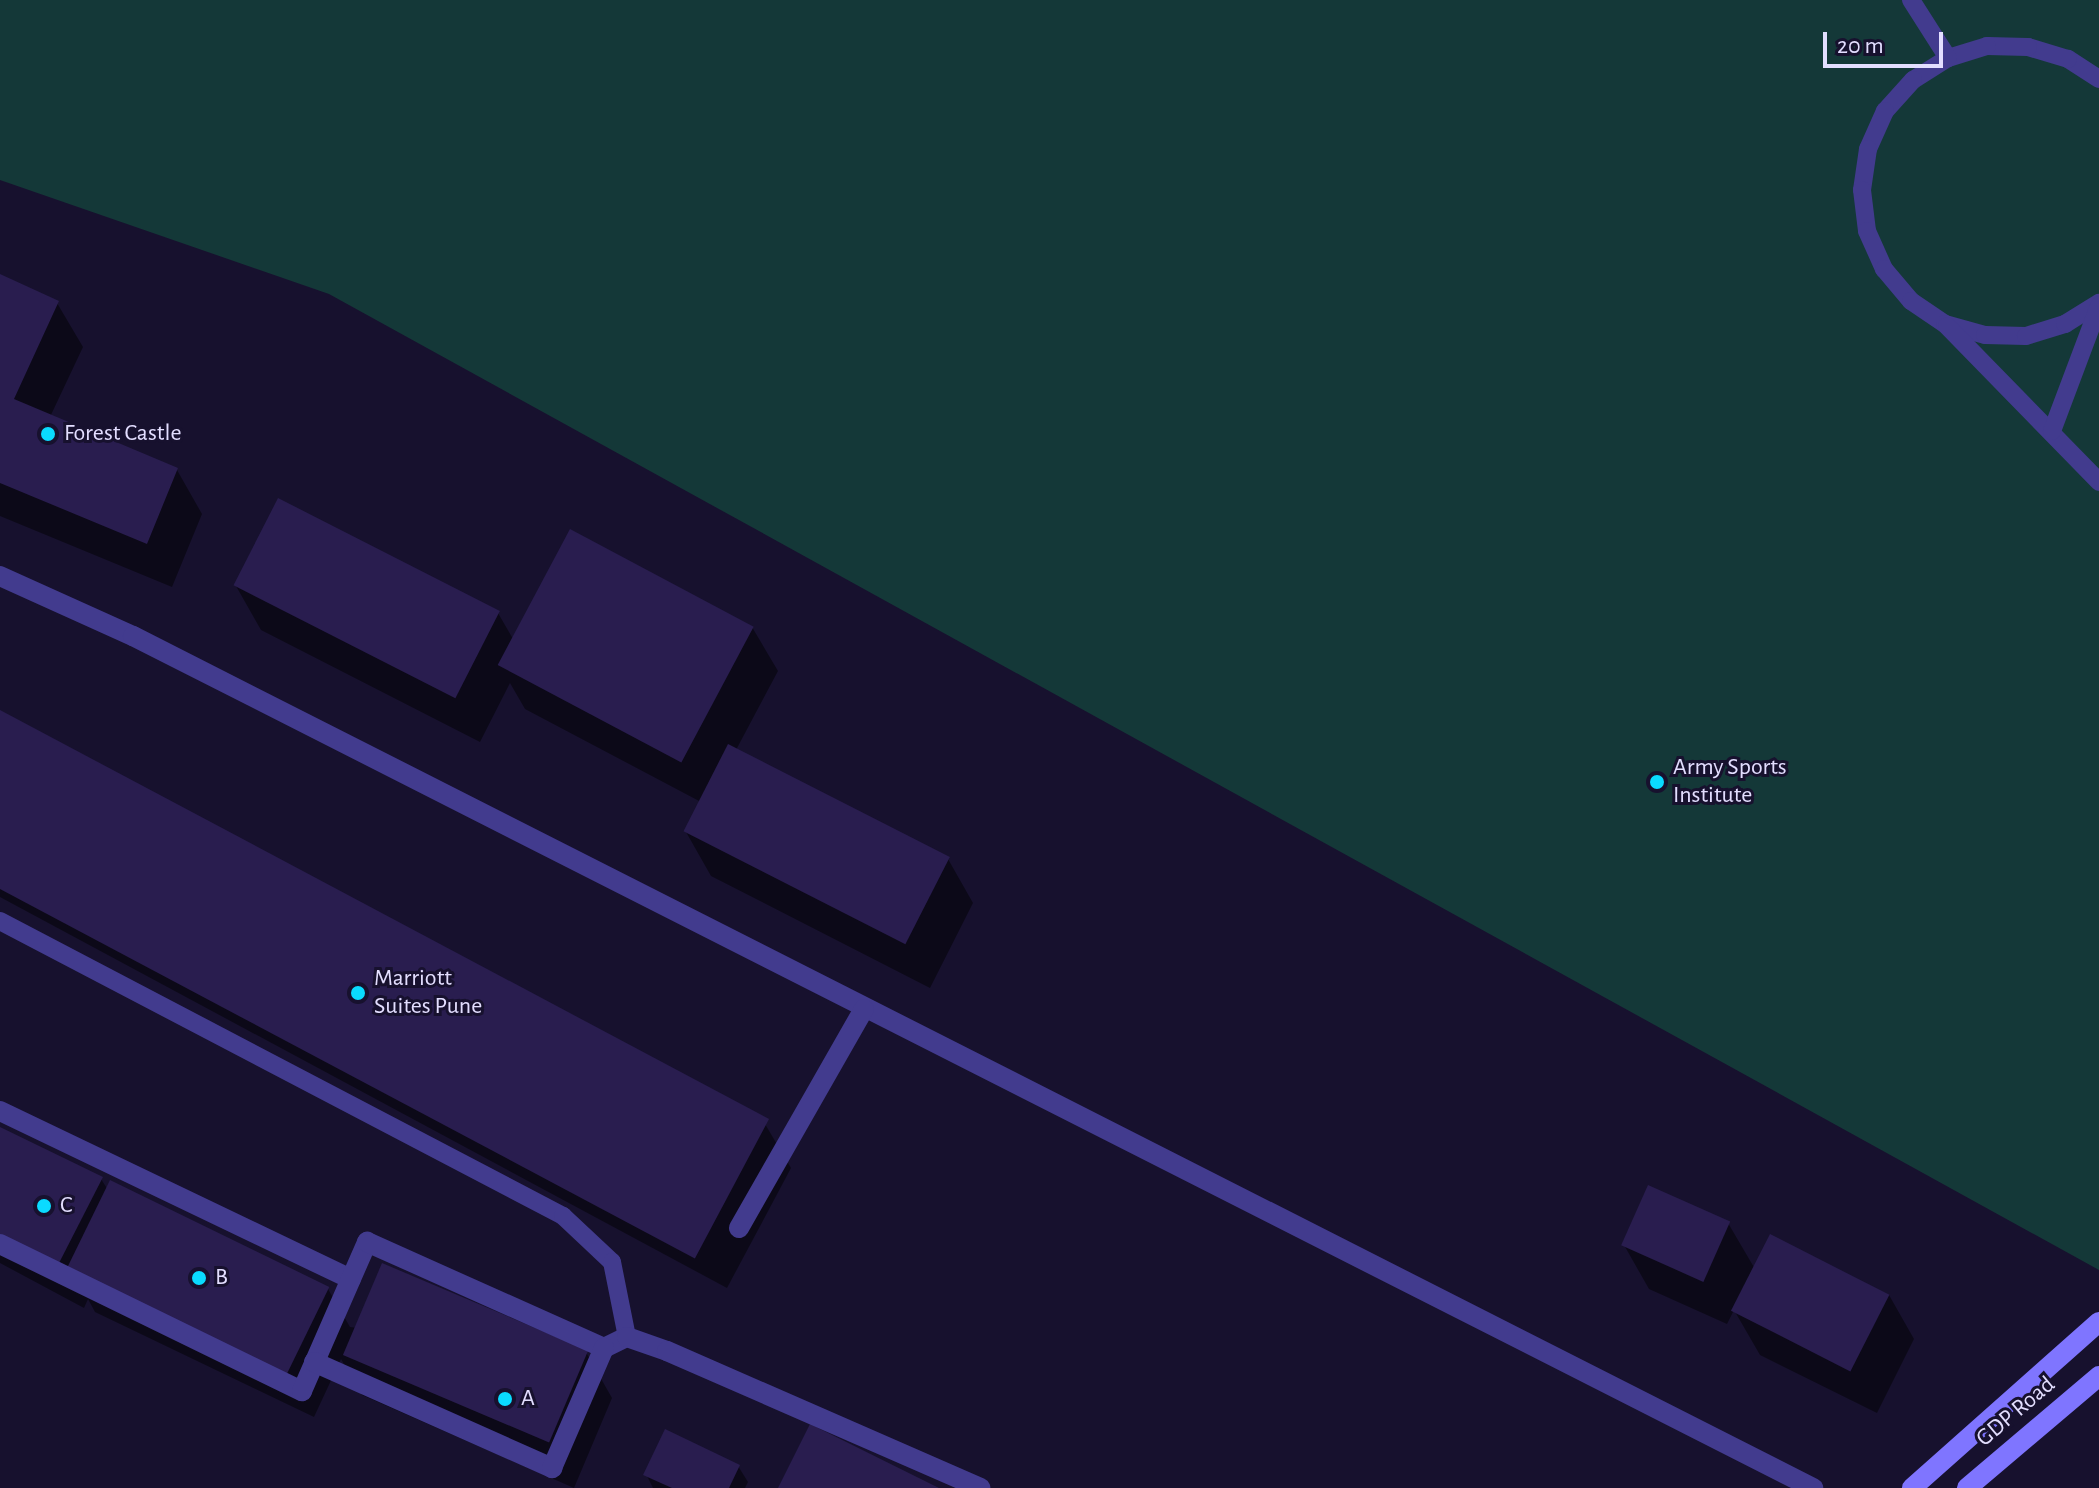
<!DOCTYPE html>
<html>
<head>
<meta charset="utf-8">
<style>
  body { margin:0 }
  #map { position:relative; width:2099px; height:1488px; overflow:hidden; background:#17112e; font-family:"Alegreya Sans",sans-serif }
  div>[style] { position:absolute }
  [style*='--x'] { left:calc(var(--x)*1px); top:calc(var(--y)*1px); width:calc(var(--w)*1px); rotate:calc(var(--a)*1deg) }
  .green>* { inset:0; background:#143838 }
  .shadow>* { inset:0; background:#0007 }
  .building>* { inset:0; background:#291d4f; transform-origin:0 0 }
  .service>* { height:18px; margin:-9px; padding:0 9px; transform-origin:9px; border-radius:9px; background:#423b8e }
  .minor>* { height:20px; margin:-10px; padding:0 10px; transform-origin:10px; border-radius:10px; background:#423b8e }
  .secondary>* { height:20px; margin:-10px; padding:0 10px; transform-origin:10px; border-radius:10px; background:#7f75ff }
  .dots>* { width:22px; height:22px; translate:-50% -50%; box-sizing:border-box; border:4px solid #17112e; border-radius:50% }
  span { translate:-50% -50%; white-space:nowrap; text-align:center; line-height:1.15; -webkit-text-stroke:6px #17112e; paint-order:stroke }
  .poi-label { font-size:24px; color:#e3deff }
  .left { translate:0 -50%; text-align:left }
  .street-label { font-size:24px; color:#e3deff }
  .scale { position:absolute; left:1823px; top:32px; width:120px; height:36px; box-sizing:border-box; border:4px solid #e3deff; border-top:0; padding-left:10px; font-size:24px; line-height:28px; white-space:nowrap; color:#e3deff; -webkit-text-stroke:6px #17112e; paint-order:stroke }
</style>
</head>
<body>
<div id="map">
  <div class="green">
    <i style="clip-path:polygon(0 0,2099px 0,2099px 1270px,329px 294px,0 180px)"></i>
  </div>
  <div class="shadow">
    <i style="clip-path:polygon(0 276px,57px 303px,83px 347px,50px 417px,177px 470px,202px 514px,172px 587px,0 516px)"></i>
    <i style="clip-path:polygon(236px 586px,498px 613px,513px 639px,752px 627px,778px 671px,736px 750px,948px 859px,973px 903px,930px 988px,711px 876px,686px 832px,701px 802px,525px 709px,510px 683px,480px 742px,261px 630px)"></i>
    <i style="clip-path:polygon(0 713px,765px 1124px,791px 1168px,727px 1288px,0 897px)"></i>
    <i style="clip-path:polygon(0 1130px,101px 1179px,108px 1190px,328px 1289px,350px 1327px,587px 1354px,612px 1398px,574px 1488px,362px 1395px,341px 1359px,314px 1417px,95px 1312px,88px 1299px,84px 1308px,0 1263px)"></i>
    <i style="clip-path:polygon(1728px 1223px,1755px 1269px,1889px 1295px,1914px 1339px,1877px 1413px,1760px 1355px,1734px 1310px,1727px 1324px,1649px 1289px,1624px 1245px)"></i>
    <i style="clip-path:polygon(738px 1466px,748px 1482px,745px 1488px,653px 1488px,646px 1474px)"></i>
  </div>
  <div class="building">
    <i style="clip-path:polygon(0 274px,59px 301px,14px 399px,178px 468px,147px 544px,0 483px)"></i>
    <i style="left:278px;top:498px;width:249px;height:98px;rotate:27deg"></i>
    <i style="left:570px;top:529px;width:208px;height:154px;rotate:28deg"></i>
    <i style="left:0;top:710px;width:871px;height:158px;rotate:28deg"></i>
    <i style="left:728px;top:744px;width:249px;height:98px;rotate:27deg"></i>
    <i style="clip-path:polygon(0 1127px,103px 1177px,58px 1265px,0 1234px)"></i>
    <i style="left:110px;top:1180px;width:244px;height:98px;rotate:26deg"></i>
    <i style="left:1648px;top:1185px;width:90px;height:66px;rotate:24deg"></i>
    <i style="left:1770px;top:1234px;width:134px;height:86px;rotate:27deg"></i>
    <i style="left:382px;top:1263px;width:224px;height:100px;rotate:23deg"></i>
    <i style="clip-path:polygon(810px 1424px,939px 1488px,778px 1488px)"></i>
    <i style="clip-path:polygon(665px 1429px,740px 1465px,729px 1488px,672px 1488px,643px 1475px)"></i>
  </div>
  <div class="service">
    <i style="--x:1911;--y:0;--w:69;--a:57.5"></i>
    <i style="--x:2099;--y:79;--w:37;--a:-147"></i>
    <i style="--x:2068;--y:59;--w:42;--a:-163.3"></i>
    <i style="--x:2028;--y:47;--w:41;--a:-178.6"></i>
    <i style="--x:1987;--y:46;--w:41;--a:162.9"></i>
    <i style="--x:1948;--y:58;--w:41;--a:147.8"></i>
    <i style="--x:1913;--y:80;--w:42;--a:132.1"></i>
    <i style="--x:1885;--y:111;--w:42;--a:114.1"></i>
    <i style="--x:1868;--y:149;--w:41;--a:98.3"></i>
    <i style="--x:1862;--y:190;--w:41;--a:83"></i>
    <i style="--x:1867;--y:231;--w:42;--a:65.9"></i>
    <i style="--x:1884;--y:269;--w:42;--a:49.8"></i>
    <i style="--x:1911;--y:301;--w:41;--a:34.1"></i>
    <i style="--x:1945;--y:324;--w:41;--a:15.4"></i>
    <i style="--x:1985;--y:335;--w:41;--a:1.4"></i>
    <i style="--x:2026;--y:336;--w:41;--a:-17.1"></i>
    <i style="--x:2065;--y:324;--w:40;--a:-32"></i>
    <i style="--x:1947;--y:326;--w:218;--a:45.7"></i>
    <i style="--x:2052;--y:431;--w:134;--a:-69.4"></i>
    <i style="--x:0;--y:921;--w:636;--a:27.65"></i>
    <i style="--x:563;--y:1216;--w:67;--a:43.2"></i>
    <i style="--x:612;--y:1262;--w:76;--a:78.7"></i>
  </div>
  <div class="minor">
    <i style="--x:0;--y:576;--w:146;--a:24.3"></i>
    <i style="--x:133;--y:636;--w:1884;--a:26.89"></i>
    <i style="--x:0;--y:1111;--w:389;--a:25.6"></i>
    <i style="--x:739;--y:1228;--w:252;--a:-60.3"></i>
    <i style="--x:0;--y:1244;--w:336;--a:26"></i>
    <i style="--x:302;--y:1391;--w:163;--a:-66.4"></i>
    <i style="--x:367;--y:1242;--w:260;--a:24.1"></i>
    <i style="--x:604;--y:1348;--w:25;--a:-26"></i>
    <i style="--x:627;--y:1337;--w:42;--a:19.3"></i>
    <i style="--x:667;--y:1351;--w:342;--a:23.6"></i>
    <i style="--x:314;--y:1362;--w:261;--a:24"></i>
    <i style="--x:552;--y:1468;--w:131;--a:-66.6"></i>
  </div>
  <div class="secondary">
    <i style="--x:1912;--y:1488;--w:250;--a:-41.6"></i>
    <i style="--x:1967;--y:1488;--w:173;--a:-40.3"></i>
  </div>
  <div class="dots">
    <i style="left:48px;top:434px;background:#0adbff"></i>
    <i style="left:1657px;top:782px;background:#0adbff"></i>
    <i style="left:358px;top:993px;background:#0adbff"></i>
    <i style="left:44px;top:1206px;background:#0adbff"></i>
    <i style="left:199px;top:1278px;background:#0adbff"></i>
    <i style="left:505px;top:1399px;background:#0adbff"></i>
  </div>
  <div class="poi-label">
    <span class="left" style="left:64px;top:434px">Forest Castle</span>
    <span class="left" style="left:1673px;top:782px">Army Sports<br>Institute</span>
    <span class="left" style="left:374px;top:993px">Marriott<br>Suites Pune</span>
    <span class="left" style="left:60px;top:1206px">C</span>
    <span class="left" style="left:215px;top:1278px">B</span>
    <span class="left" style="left:521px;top:1399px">A</span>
  </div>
  <div class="street-label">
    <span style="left:2016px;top:1412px;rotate:-40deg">GDP Road</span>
  </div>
  <div class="scale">20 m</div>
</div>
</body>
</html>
